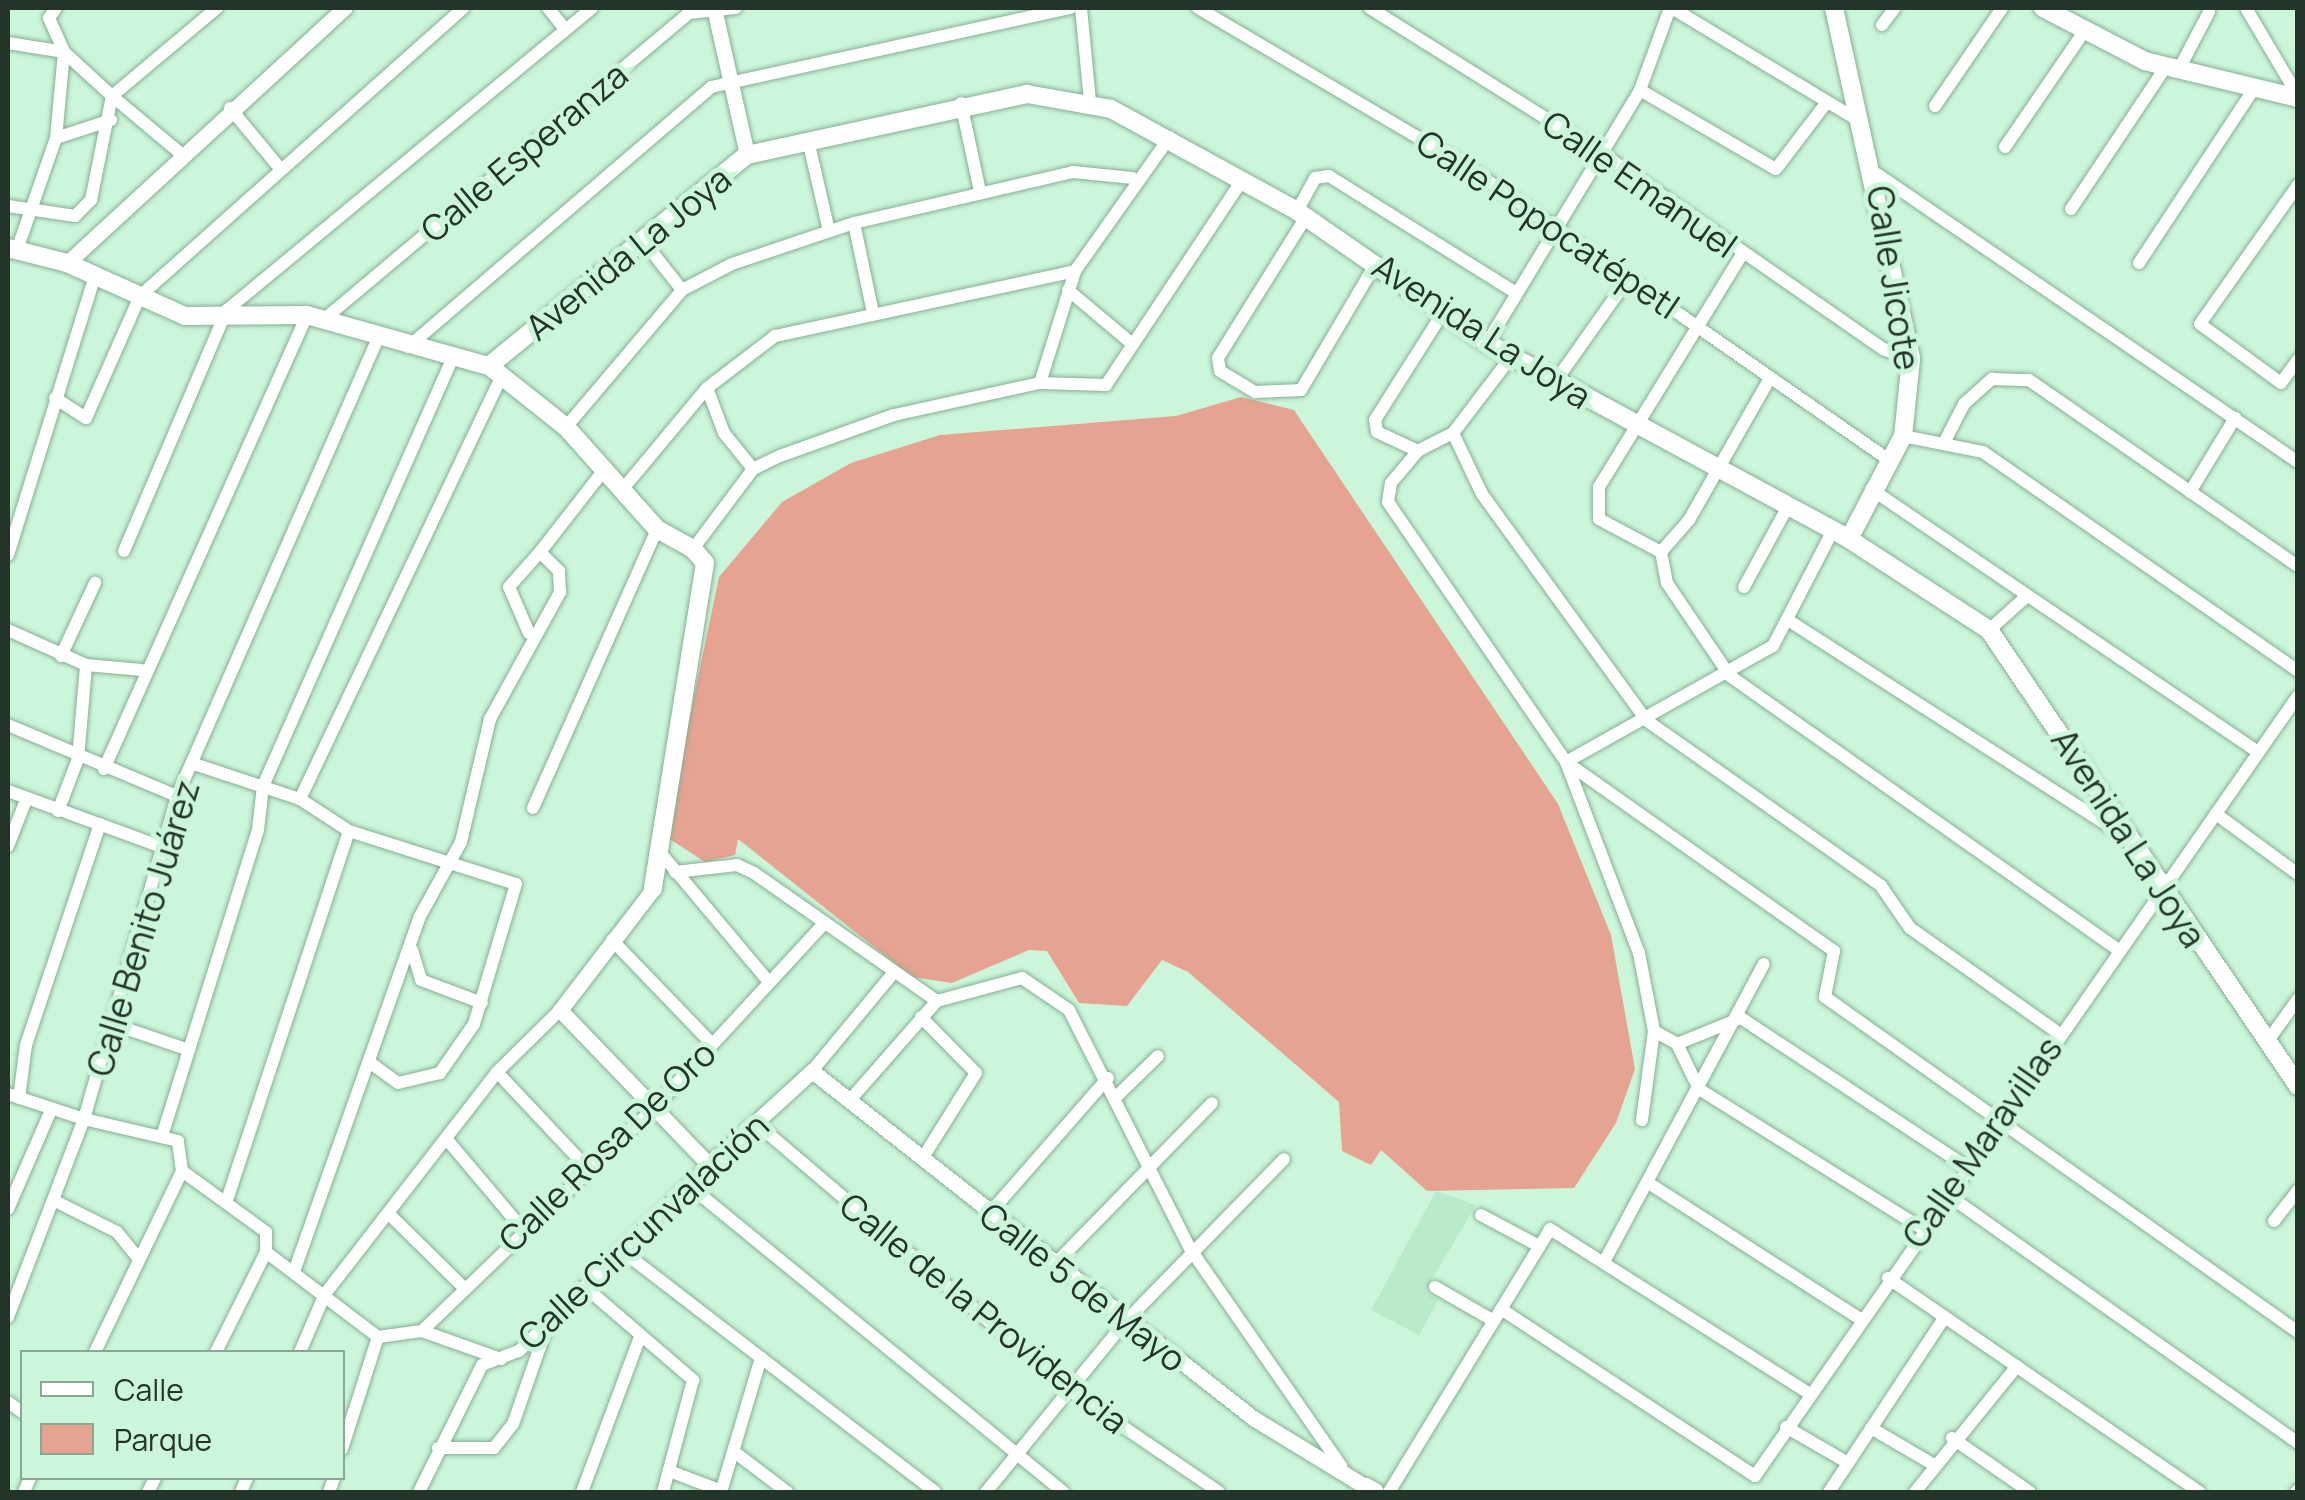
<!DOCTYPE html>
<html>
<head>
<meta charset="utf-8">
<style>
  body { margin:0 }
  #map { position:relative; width:2305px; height:1500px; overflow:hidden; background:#cbf6d9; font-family:Manrope,sans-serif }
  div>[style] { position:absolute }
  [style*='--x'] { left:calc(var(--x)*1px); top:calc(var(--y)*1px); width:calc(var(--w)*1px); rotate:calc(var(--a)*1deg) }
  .built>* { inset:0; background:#b9eaca }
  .green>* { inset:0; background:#e6a391 }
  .roads { filter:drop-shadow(0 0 2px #86ae93) drop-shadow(0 0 2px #86ae93) }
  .minor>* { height:12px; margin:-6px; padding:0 6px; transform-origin:6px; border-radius:6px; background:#fff }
  .tertiary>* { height:15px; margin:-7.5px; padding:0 7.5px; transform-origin:7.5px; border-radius:7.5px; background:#fff }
  .secondary>* { height:18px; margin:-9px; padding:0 9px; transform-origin:9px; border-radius:9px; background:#fff }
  span { translate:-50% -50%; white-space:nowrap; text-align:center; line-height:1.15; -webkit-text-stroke:10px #cbf6d9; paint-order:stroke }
  .street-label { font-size:35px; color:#233429 }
  .frame { position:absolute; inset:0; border:10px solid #233429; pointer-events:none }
  .legend { position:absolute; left:20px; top:1350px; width:325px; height:130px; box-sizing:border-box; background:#cbf6d9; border:2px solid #88a893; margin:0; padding:12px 18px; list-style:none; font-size:30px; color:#233429 }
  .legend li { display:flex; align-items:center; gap:20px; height:50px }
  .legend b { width:50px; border:2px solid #88a893 }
</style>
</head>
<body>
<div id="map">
  <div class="built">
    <i style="clip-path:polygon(1436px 1191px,1476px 1205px,1425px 1291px,1438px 1300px,1419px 1335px,1371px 1310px)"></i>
  </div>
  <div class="green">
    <i style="clip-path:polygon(1241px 397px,1294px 410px,1558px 804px,1611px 935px,1635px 1069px,1616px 1123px,1574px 1188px,1427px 1191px,1381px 1150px,1371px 1165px,1342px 1151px,1339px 1102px,1188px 972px,1162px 960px,1127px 1006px,1079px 1003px,1047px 951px,1029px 950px,952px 983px,912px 977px,738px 839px,735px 855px,705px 862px,665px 836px,719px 577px,782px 502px,851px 463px,940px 435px,1176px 416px)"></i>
  </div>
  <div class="roads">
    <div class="minor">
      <i style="--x:56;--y:8;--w:12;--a:125"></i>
      <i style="--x:49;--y:18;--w:37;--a:66"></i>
      <i style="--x:64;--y:52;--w:65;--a:42.5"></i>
      <i style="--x:112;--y:96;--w:137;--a:-40"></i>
      <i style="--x:548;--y:8;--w:27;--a:51"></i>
      <i style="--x:1081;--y:8;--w:94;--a:84.5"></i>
      <i style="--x:1198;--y:8;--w:313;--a:30.5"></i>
      <i style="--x:1468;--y:167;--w:509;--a:34.84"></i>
      <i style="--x:1370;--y:8;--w:273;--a:32.1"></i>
      <i style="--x:1601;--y:153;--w:343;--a:34.8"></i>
      <i style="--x:1883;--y:349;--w:30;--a:20"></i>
      <i style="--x:1672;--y:8;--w:221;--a:31.1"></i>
      <i style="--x:2246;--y:8;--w:102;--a:59.4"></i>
      <i style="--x:1882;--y:25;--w:21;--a:-53"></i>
      <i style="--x:8;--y:43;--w:57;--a:9.1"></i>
      <i style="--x:64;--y:52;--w:86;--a:95.3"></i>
      <i style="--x:2178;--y:71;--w:67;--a:-62.3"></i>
      <i style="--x:1640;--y:90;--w:157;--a:30.2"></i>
      <i style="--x:1776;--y:169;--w:84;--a:-52.7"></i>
      <i style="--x:961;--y:103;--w:91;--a:77.9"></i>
      <i style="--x:1935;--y:106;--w:119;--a:-55.6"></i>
      <i style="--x:230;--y:108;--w:75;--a:50.4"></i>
      <i style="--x:808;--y:140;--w:93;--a:77"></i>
      <i style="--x:2005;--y:147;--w:142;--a:-55.6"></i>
      <i style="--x:1877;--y:174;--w:510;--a:34.38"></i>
      <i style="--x:2298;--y:185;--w:170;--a:125.2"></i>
      <i style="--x:2200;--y:324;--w:100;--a:36.1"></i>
      <i style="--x:2281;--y:383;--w:29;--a:-54"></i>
      <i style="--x:8;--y:206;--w:68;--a:8.5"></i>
      <i style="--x:75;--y:216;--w:23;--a:-45"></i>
      <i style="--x:91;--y:200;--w:106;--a:-78.6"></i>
      <i style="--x:112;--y:96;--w:87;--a:39.9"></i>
      <i style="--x:2071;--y:209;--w:169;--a:-56.3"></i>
      <i style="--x:1297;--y:211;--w:38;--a:-61"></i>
      <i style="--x:1315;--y:178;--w:14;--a:-8"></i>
      <i style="--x:1329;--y:176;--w:221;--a:32"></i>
      <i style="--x:1306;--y:217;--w:166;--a:122"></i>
      <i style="--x:1218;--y:358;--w:13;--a:81"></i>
      <i style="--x:1220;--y:371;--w:41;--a:31"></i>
      <i style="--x:1255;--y:392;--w:46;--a:-2.5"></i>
      <i style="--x:1301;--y:390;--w:147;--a:-59.4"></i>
      <i style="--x:854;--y:223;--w:92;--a:78.1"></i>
      <i style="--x:645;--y:243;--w:60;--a:51.8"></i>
      <i style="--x:17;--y:250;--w:119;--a:-70.8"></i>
      <i style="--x:56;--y:138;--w:58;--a:-18.1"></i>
      <i style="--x:2139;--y:263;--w:204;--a:-56.6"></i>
      <i style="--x:1068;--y:290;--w:81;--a:40"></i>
      <i style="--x:322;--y:321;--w:479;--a:-40"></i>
      <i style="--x:689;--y:13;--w:47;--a:-6.1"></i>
      <i style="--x:1487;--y:343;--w:296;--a:-58.8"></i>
      <i style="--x:1640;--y:90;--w:87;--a:-69.9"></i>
      <i style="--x:408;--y:347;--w:399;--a:-40.6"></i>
      <i style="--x:711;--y:87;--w:368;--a:-12.4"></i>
      <i style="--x:1511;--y:357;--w:96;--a:127.3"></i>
      <i style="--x:1453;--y:433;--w:39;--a:153"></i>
      <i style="--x:1418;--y:451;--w:42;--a:130.2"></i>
      <i style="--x:1391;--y:483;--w:19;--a:99"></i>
      <i style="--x:1388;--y:502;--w:315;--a:55.6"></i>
      <i style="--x:1566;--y:762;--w:204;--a:69.1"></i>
      <i style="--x:1639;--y:953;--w:79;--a:79.1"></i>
      <i style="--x:1654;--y:1031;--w:90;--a:97.7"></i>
      <i style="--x:1555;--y:382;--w:126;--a:-54.7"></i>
      <i style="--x:1040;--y:383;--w:117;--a:-72.6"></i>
      <i style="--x:707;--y:388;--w:48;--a:69.3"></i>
      <i style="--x:724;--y:433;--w:46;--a:51.1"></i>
      <i style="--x:55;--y:398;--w:37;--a:33"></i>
      <i style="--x:86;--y:418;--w:133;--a:-66.1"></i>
      <i style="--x:140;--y:296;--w:433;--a:-41.7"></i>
      <i style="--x:566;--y:427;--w:180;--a:-49.7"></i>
      <i style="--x:682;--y:290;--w:56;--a:-27.5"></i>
      <i style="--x:732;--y:264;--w:129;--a:-18.6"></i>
      <i style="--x:854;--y:223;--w:225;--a:-13.1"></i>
      <i style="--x:1073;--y:172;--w:60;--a:5.7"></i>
      <i style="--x:1453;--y:433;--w:68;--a:64.6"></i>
      <i style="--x:1482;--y:494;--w:279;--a:54"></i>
      <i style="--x:1646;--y:720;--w:288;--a:35.2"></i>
      <i style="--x:1881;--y:886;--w:51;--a:55.4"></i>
      <i style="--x:1910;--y:928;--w:180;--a:35.3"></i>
      <i style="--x:1903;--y:436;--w:82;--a:11.3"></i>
      <i style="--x:1983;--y:452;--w:384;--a:34.8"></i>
      <i style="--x:1945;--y:441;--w:42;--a:-62.8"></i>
      <i style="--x:1964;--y:404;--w:38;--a:-42"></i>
      <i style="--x:1992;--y:379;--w:37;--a:2"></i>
      <i style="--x:2029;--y:380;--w:327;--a:34.7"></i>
      <i style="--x:1418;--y:451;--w:45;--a:-155.1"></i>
      <i style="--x:1377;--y:432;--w:12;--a:-99"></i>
      <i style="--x:1375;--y:420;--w:125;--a:-57.7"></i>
      <i style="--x:1871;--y:489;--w:467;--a:34.2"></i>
      <i style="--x:622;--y:490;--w:133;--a:-50.2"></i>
      <i style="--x:707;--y:388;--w:86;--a:-37.4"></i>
      <i style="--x:775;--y:336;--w:307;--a:-12.2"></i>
      <i style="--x:1075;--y:271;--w:164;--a:-54.7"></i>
      <i style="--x:2190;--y:492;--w:87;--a:-58.7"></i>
      <i style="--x:693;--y:549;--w:100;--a:-53.1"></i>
      <i style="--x:753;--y:469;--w:30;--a:-26"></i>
      <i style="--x:780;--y:456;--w:121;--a:-19.8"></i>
      <i style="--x:894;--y:415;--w:149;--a:-12.4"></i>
      <i style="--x:1040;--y:383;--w:66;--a:1.7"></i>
      <i style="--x:1106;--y:385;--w:246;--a:-56.4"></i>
      <i style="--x:124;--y:551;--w:262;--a:-66.9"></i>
      <i style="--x:227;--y:310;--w:474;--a:-39.6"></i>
      <i style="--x:1661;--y:552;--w:32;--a:79"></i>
      <i style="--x:1667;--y:583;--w:112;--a:55.9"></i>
      <i style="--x:1730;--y:676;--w:474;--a:35.2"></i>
      <i style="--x:1661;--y:552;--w:70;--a:-152"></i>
      <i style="--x:1599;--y:519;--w:32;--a:-90"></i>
      <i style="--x:1599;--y:487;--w:273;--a:-58.4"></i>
      <i style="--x:1661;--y:552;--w:43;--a:-48.8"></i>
      <i style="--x:1689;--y:520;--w:163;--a:-60.3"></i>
      <i style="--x:8;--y:555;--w:293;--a:-72.7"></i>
      <i style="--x:1744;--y:587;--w:88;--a:-61.4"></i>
      <i style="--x:1788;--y:620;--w:400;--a:32.7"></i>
      <i style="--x:8;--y:630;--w:85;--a:24.2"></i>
      <i style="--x:86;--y:665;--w:56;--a:5.1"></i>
      <i style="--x:1989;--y:630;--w:51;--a:-41.8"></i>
      <i style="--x:529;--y:633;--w:50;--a:-113.5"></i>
      <i style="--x:509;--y:587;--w:47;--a:-48.5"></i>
      <i style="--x:61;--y:656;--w:81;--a:-65"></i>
      <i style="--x:8;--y:725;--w:183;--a:22.8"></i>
      <i style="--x:1566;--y:762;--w:328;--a:35.2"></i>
      <i style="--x:1834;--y:951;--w:47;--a:101.1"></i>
      <i style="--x:1825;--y:997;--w:580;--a:35.31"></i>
      <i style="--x:1566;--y:762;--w:237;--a:-29.3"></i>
      <i style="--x:1773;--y:646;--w:128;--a:-62.6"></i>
      <i style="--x:194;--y:764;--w:112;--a:18.3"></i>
      <i style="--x:300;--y:799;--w:59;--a:33.1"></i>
      <i style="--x:349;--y:831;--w:175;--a:17.6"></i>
      <i style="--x:516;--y:884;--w:146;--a:106.7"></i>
      <i style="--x:474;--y:1024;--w:60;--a:124.8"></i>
      <i style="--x:440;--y:1073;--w:43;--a:166.6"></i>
      <i style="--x:398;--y:1083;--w:32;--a:-144"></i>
      <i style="--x:104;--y:769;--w:497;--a:-65.9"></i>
      <i style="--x:8;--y:791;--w:167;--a:20"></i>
      <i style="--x:300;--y:799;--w:469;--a:-64.5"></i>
      <i style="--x:533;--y:808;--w:305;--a:-66"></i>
      <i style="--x:58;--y:811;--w:56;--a:-69"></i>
      <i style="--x:78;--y:759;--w:94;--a:-85.1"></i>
      <i style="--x:2216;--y:814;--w:102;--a:36.2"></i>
      <i style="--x:8;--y:846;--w:49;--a:-68.6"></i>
      <i style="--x:659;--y:851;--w:171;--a:50"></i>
      <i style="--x:675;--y:872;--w:62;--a:-6.4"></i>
      <i style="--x:737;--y:865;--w:19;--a:25"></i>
      <i style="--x:754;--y:873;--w:223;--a:35"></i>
      <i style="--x:937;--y:1001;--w:88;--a:-15.1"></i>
      <i style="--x:1022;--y:978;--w:57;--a:34.2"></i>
      <i style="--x:1069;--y:1010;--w:269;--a:63.1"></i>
      <i style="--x:1191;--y:1250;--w:264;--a:55.2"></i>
      <i style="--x:612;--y:940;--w:144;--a:46.1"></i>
      <i style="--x:412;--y:950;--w:31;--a:73"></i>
      <i style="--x:421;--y:980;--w:65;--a:20.7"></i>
      <i style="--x:921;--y:1017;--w:78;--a:45.5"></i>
      <i style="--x:976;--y:1073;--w:102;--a:122.1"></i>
      <i style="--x:113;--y:1024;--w:77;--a:18.9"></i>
      <i style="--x:1654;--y:1031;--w:26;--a:29"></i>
      <i style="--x:1677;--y:1044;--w:50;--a:63.9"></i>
      <i style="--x:1699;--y:1089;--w:264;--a:32"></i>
      <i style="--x:2267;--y:1042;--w:53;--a:-54.2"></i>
      <i style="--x:1677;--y:1044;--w:69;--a:-22.1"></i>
      <i style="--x:1741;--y:1018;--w:267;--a:33.4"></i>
      <i style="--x:812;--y:1071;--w:124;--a:-50.3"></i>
      <i style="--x:497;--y:1072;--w:133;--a:46.8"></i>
      <i style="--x:8;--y:1094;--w:80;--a:18.2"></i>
      <i style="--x:84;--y:1119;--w:212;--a:111"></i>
      <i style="--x:1117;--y:1096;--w:57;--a:-44.3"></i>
      <i style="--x:19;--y:1098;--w:53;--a:-82.5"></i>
      <i style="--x:26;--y:1045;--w:233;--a:-71.5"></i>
      <i style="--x:850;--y:1100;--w:132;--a:-48.7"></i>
      <i style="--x:757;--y:1124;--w:410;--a:40.4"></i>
      <i style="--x:1069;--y:1390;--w:181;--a:34.2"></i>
      <i style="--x:163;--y:1133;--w:318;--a:-72.6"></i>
      <i style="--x:258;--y:830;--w:44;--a:-83.5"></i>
      <i style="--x:263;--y:786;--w:468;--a:-66.1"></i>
      <i style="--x:449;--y:1142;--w:115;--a:49.9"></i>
      <i style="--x:1650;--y:1184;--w:250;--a:32.7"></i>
      <i style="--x:692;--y:1188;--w:480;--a:39.3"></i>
      <i style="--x:1945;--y:1193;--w:433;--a:35.3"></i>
      <i style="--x:228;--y:1197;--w:385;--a:-71.7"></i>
      <i style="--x:57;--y:1202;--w:67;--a:26.6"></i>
      <i style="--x:117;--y:1232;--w:33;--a:51"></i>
      <i style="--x:8;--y:1209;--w:108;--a:-66.5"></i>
      <i style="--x:389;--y:1214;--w:103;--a:44.6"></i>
      <i style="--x:988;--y:1215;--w:182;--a:-48.8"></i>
      <i style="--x:1481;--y:1215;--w:66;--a:28.1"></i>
      <i style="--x:2274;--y:1221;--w:39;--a:-52"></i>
      <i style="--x:621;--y:1250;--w:396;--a:37.6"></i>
      <i style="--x:266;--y:1252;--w:141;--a:37.2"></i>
      <i style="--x:1604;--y:1262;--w:338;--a:-61.8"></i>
      <i style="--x:1054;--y:1265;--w:226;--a:-45.7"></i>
      <i style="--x:295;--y:1269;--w:372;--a:-70.5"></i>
      <i style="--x:419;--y:918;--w:87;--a:-61.1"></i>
      <i style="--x:461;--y:842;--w:126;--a:-76.7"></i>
      <i style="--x:490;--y:719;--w:145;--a:-61.1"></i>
      <i style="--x:560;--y:592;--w:21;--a:-93"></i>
      <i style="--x:559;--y:571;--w:27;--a:-135"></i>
      <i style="--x:540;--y:552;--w:104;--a:-52"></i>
      <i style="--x:1888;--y:1278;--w:378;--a:34.5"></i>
      <i style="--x:585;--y:1287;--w:143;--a:40.7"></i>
      <i style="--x:693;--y:1380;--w:116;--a:105"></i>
      <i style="--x:1435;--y:1287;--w:68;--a:30"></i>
      <i style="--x:1501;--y:1309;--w:304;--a:33.3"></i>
      <i style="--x:1755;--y:1476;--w:950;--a:-55.16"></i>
      <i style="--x:422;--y:1331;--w:84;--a:19.5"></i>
      <i style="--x:378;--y:1337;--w:44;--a:-7.8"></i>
      <i style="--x:422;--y:1331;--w:319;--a:-43.9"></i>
      <i style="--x:652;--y:1110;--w:249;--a:-47.3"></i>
      <i style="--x:95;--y:1352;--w:201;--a:-64.3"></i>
      <i style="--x:216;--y:1352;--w:112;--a:-63.4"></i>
      <i style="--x:266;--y:1252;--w:20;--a:-90"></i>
      <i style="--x:266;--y:1232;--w:104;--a:-144"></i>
      <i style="--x:182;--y:1171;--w:30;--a:-98"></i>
      <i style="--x:178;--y:1141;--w:97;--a:-166.8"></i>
      <i style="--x:84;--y:1119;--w:336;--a:-73.9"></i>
      <i style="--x:177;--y:796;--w:497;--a:-66.3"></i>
      <i style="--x:300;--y:1352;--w:63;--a:-66.7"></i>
      <i style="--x:325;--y:1294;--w:281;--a:-52.2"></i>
      <i style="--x:497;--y:1072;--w:88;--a:-44.5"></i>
      <i style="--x:8;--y:1402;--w:17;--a:36"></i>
      <i style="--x:1786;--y:1427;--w:72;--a:30.1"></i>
      <i style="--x:1871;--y:1428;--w:73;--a:30.4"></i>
      <i style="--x:1952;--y:1438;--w:95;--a:34.7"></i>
      <i style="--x:438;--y:1448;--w:56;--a:0"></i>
      <i style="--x:494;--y:1448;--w:31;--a:-52"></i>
      <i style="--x:513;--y:1424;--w:103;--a:-70.7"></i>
      <i style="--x:342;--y:1449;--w:118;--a:-72.2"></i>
      <i style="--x:737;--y:1454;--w:63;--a:37.2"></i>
      <i style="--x:672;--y:1472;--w:53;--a:20.8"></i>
      <i style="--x:24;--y:1492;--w:15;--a:-67"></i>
      <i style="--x:148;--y:1492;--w:16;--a:-63"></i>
      <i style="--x:241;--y:1492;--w:15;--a:-67"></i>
      <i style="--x:329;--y:1492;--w:15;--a:-70"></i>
      <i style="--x:419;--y:1492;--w:142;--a:-63.6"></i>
      <i style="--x:482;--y:1365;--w:40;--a:-21"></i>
      <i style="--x:519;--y:1351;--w:266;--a:-44.4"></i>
      <i style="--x:582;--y:1492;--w:165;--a:-69.5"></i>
      <i style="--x:721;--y:1492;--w:140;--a:-73.4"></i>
      <i style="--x:986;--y:1492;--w:221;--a:-50.7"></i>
      <i style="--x:1126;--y:1321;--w:226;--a:-45.7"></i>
      <i style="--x:1389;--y:1492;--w:308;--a:-58.5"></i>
      <i style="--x:1550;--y:1229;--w:308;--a:32.4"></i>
      <i style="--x:1829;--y:1492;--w:210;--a:-56.5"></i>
      <i style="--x:1915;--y:1492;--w:162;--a:-51"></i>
      <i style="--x:2296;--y:1492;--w:3;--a:-45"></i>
    </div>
    <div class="tertiary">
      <i style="--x:714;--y:8;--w:151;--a:77.3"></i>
      <i style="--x:67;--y:263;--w:377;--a:-42.6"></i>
      <i style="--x:653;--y:889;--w:153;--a:127.5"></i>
      <i style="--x:560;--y:1010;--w:215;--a:46.1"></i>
      <i style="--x:709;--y:1165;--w:139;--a:-42.4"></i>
      <i style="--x:812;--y:1071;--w:561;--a:38.2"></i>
      <i style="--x:1253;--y:1418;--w:132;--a:31.4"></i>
    </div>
    <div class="secondary">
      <i style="--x:1834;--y:8;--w:359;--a:77.6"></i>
      <i style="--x:1911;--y:359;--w:77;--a:95.9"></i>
      <i style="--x:1903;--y:436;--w:116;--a:117.7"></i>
      <i style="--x:2043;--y:8;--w:115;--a:27.5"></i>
      <i style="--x:2145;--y:61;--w:157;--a:13.6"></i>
      <i style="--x:8;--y:248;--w:61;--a:14.3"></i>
      <i style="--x:67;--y:263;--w:129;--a:24.2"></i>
      <i style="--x:185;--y:316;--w:122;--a:-0.5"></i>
      <i style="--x:307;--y:315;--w:189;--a:15.7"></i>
      <i style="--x:489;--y:366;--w:98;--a:38.4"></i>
      <i style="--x:566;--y:427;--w:137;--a:48.3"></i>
      <i style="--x:657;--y:529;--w:41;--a:29.1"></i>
      <i style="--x:693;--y:549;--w:18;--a:49"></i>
      <i style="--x:705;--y:563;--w:330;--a:99.1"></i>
      <i style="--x:489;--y:366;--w:333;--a:-39.3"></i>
      <i style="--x:747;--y:155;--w:287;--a:-12.3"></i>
      <i style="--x:1027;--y:94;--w:85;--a:10.1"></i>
      <i style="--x:1111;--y:109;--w:212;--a:28.7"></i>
      <i style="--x:1297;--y:211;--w:231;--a:34.8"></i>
      <i style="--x:1487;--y:343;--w:412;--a:28.4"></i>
      <i style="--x:1849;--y:539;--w:167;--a:33"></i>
      <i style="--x:1989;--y:630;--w:551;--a:55.88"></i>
      <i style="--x:1366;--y:1487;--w:10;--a:29"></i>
    </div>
  </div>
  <div class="street-label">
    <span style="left:524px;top:152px;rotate:-40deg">Calle Esperanza</span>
    <span style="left:1640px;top:184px;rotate:35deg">Calle Emanuel</span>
    <span style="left:1548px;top:224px;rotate:34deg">Calle Popocatépetl</span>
    <span style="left:628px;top:253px;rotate:-39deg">Avenida La Joya</span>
    <span style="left:1894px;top:278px;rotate:81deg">Calle Jicote</span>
    <span style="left:1482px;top:331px;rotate:33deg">Avenida La Joya</span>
    <span style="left:2129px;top:838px;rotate:57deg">Avenida La Joya</span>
    <span style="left:143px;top:928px;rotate:-73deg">Calle Benito Juárez</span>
    <span style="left:1982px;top:1142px;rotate:-55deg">Calle Maravillas</span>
    <span style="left:607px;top:1146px;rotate:-44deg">Calle Rosa De Oro</span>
    <span style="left:643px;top:1231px;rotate:-43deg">Calle Circunvalación</span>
    <span style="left:1083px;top:1287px;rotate:38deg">Calle 5 de Mayo</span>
    <span style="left:984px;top:1313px;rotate:39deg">Calle de la Providencia</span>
  </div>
  <div class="frame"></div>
  <ul class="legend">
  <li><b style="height:12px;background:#fff"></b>Calle</li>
  <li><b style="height:28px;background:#e6a391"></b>Parque</li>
  </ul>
</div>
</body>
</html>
